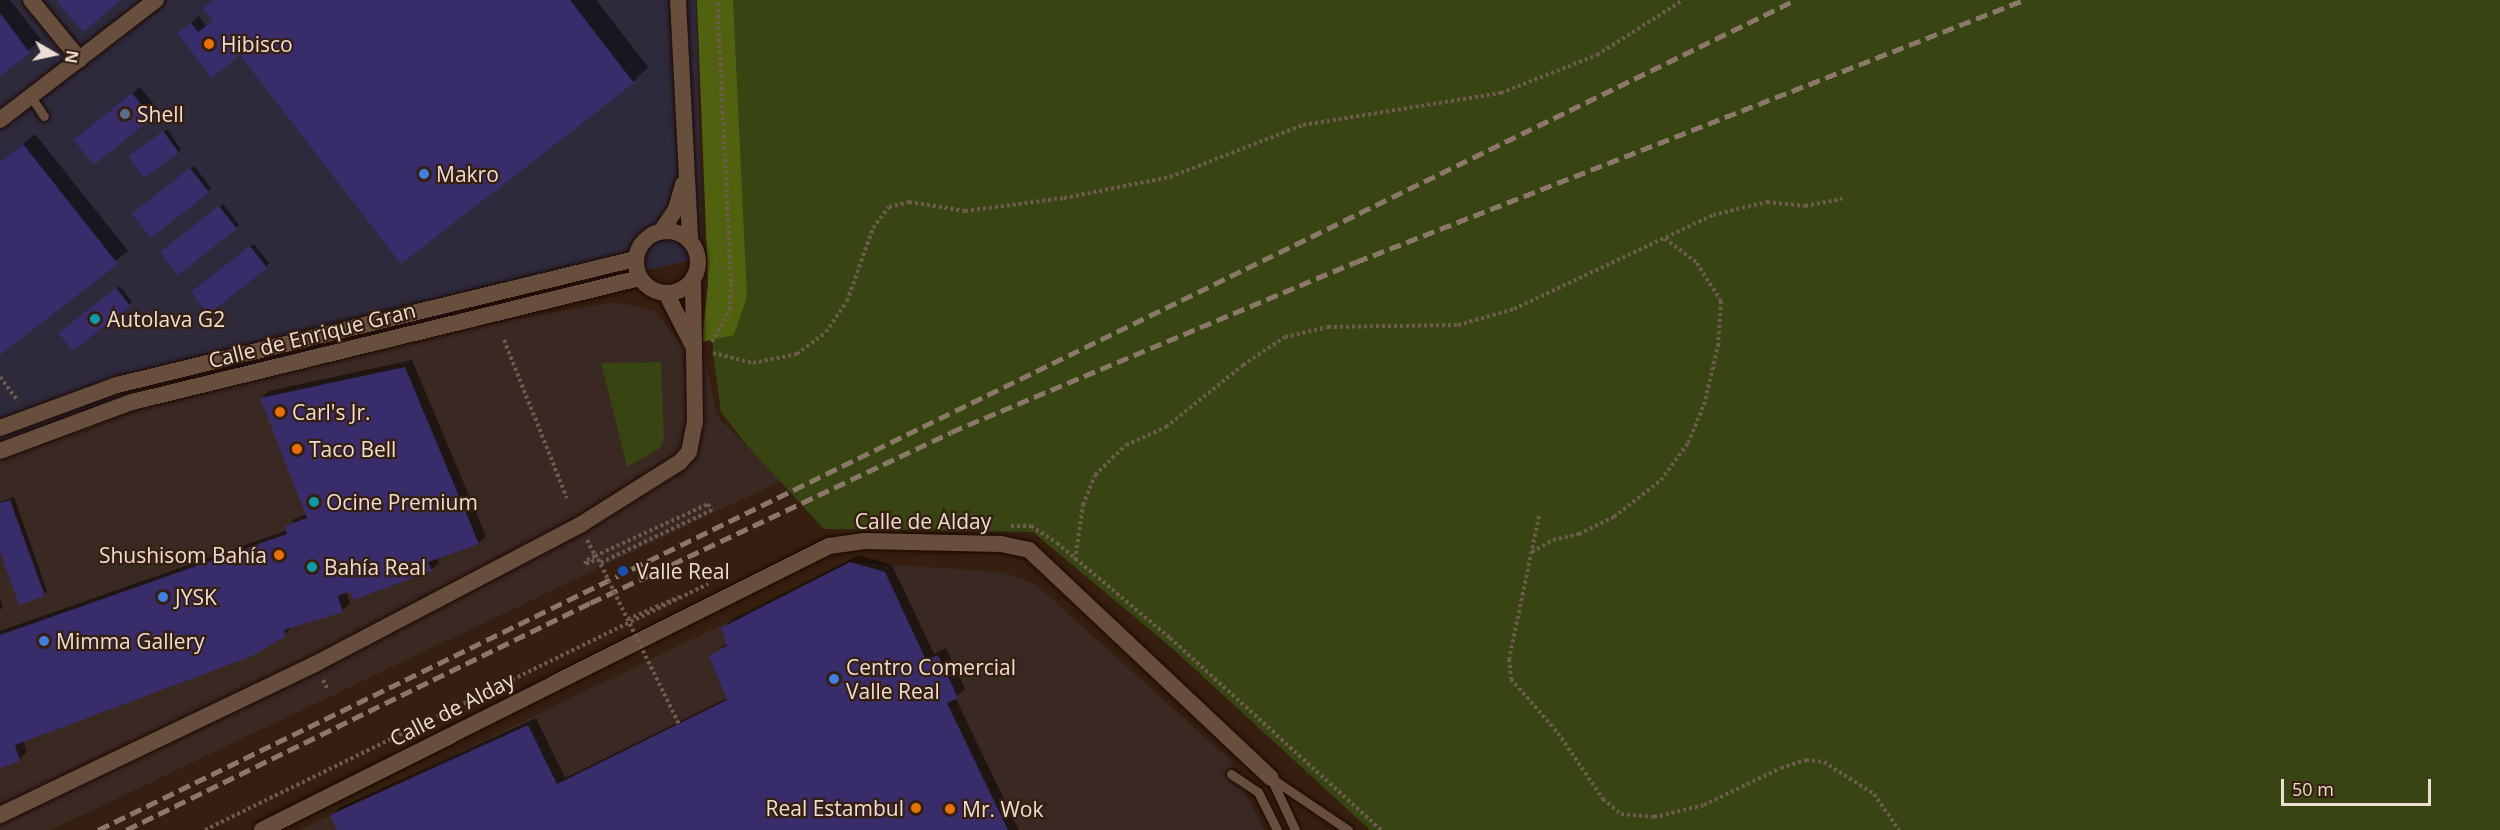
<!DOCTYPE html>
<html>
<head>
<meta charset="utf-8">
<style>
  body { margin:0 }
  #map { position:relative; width:2500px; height:830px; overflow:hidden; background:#361f10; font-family:"Open Sans",sans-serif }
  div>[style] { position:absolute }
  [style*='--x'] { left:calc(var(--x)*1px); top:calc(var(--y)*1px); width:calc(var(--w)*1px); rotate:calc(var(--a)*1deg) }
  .commercial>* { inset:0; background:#3a2822 }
  .industrial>* { inset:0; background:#2e2a3b }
  .green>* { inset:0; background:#384412 }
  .forest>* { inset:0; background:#50610f }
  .shadow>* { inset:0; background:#0007 }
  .building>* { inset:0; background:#392c6b; transform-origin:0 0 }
  .path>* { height:4px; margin-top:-2px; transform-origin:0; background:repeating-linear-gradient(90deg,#6f5b4d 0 3px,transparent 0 6px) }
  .roads { filter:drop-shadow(0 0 2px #1d0800) drop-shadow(0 0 2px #1d0800) }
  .service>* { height:9px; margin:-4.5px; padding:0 4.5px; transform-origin:4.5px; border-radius:4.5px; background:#684e3d }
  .minor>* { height:16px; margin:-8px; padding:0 8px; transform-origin:8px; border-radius:8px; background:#684e3d }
  .minor>.ring { margin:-8px; padding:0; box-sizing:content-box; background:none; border:16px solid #684e3d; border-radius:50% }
  .rail>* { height:4.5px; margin-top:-2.25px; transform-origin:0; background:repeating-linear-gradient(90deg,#8c786b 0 12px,transparent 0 18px) }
  .path-bridge>* { height:4px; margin-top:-2px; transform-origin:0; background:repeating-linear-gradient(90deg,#6f5b4d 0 3px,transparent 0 6px) }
  .dots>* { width:16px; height:16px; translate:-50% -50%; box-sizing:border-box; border:3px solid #361f10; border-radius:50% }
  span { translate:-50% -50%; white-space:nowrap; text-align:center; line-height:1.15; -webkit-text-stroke:4.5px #361f10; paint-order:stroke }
  .poi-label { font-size:21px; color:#edddd3 }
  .left { translate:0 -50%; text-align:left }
  .right { translate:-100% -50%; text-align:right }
  .street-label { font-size:21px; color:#edddd3 }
  .north { position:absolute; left:24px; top:24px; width:60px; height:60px; -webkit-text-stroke:4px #361f10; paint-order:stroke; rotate:99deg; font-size:16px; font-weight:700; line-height:24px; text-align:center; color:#edddd3 }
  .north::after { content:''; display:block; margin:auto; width:21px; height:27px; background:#edddd3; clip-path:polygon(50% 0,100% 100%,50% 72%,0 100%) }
  .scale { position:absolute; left:2281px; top:779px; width:150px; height:27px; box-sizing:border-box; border:3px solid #edddd3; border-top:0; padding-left:8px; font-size:18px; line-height:21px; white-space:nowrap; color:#edddd3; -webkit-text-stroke:4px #361f10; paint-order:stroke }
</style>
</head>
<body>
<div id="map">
  <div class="commercial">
    <i style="clip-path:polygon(615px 302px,655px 311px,677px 339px,702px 342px,717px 416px,781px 481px,51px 830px,0 830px,0 454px,131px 405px,404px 339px)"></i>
    <i style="clip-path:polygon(850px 562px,1002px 572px,1035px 584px,1229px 759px,1264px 830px,300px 830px)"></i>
  </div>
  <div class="industrial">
    <i style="clip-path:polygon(0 0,696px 0,702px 257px,277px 360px,0 454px)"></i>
  </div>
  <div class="green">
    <i style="clip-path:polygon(697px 0,2500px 0,2500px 830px,1370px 830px,1173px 649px,1033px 532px,824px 529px,749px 448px,721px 412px,713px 353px)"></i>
    <i style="clip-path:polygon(661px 362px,664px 439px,659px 449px,627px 467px,601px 363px)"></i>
  </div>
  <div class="forest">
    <i style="clip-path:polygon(697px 0,733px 0,747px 297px,734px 335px,702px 342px,708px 283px)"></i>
  </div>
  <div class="shadow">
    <i style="clip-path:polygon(0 0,10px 0,41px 40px,0 74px)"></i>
    <i style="clip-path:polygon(213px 0,596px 0,648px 67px,633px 82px,240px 54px,179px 33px,199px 16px,206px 26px,214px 20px,205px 8px)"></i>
    <i style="clip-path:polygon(140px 87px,158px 109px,151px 117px,119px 104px)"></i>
    <i style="clip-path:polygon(167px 129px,181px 149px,178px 152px,134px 153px)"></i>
    <i style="clip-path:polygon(35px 134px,128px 251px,0 353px,0 162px)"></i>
    <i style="clip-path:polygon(194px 166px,211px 188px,208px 191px,137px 211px)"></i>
    <i style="clip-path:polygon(223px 204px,239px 225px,236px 228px,166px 250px)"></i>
    <i style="clip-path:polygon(254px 244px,269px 263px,266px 267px,197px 289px)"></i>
    <i style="clip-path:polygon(120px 286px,132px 302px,129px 305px,65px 330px)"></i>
    <i style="clip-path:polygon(412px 360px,486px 536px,479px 543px,437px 558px,439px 563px,431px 570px,346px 591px,350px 603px,343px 610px,292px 626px,285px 635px,23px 741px,27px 752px,19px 759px,0 766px,0 631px,288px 530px,294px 519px,307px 514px,261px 398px,269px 391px)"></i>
    <i style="clip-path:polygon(14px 497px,47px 591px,44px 594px,0 547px,0 502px)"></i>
    <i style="clip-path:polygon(859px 555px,892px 565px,934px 654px,946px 648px,965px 689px,955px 697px,1019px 830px,339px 830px,332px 815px,339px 808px,536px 718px,565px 778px,727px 698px,711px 656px,734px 643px,718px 649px,728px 643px,723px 628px,731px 620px)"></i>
    <i style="clip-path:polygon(0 598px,3px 607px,0 610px)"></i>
  </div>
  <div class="building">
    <i style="clip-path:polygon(56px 0,121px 0,83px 32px)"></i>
    <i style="clip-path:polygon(213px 0,570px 0,634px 83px,401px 264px,240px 55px,212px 78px,177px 33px,191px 23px,198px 32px,213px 21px,203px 8px)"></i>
    <i style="clip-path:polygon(0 13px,30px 53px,0 76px)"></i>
    <i style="left:132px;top:93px;width:32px;height:75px;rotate:51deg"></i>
    <i style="left:163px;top:131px;width:27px;height:43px;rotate:54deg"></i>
    <i style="clip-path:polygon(23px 144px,118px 264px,0 355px,0 162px)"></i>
    <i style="left:190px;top:168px;width:31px;height:74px;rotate:52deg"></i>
    <i style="left:219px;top:206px;width:29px;height:75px;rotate:52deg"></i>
    <i style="left:250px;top:246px;width:28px;height:75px;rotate:52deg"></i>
    <i style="left:116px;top:288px;width:23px;height:73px;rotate:52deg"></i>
    <i style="clip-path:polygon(405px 367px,479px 544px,428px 562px,432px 571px,353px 600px,350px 591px,338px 596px,343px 612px,284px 630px,286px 636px,252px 656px,15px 745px,20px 761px,0 768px,0 635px,287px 534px,285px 526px,307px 518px,260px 398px)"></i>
    <i style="clip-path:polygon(10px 500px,45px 596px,19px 605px,0 552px,0 503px)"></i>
    <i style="clip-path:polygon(850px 562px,885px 572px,926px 660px,938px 655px,958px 698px,947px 703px,1008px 830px,337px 830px,330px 815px,528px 725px,557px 784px,727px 700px,709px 656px,727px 646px,721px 628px)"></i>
  </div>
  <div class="path">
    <i style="--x:504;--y:340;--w:170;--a:68.3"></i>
    <i style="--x:712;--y:342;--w:37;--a:-61"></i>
    <i style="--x:730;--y:310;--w:28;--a:-88"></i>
    <i style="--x:731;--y:282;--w:282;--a:-92.8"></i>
    <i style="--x:713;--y:353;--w:41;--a:14"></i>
    <i style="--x:753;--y:363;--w:45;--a:-11.6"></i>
    <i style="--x:797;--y:354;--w:36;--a:-37"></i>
    <i style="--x:826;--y:332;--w:37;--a:-56"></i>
    <i style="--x:847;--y:301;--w:77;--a:-70.4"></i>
    <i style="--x:873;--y:228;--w:26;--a:-53"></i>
    <i style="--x:889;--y:207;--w:21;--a:-14"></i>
    <i style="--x:909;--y:202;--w:57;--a:9.1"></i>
    <i style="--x:965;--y:211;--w:100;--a:-7.5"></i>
    <i style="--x:1064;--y:198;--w:108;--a:-11.2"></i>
    <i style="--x:1170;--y:177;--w:143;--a:-21.4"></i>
    <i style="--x:1303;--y:125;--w:201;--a:-9.2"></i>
    <i style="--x:1501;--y:93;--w:103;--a:-21.6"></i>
    <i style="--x:1597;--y:55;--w:102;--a:-32.6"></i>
    <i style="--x:0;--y:377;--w:30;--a:53"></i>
    <i style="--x:1539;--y:516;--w:146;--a:101.8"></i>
    <i style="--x:1509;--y:659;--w:20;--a:84"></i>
    <i style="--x:1511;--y:679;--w:72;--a:49"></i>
    <i style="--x:1558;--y:733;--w:80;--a:55.7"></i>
    <i style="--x:1603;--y:799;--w:23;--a:40"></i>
    <i style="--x:1621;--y:814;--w:33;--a:5"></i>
    <i style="--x:1654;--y:817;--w:51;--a:-13.5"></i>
    <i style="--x:1704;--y:805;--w:85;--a:-25.7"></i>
    <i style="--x:1781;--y:768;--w:26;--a:-18"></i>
    <i style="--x:1806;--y:760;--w:18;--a:6"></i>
    <i style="--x:1824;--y:762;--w:59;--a:32.6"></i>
    <i style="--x:1874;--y:794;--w:44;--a:55.2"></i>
    <i style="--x:1011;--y:526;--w:20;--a:0"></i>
    <i style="--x:1031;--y:526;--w:31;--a:33"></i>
    <i style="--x:1057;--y:543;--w:148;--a:40.1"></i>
    <i style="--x:1170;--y:638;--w:285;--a:42.3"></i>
    <i style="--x:587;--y:540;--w:18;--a:63"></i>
    <i style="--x:595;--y:556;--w:11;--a:153"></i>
    <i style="--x:585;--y:561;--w:3;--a:72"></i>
    <i style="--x:586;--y:564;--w:13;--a:-23"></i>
    <i style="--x:1532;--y:552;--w:24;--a:-30"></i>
    <i style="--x:1553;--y:540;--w:27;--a:-13"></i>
    <i style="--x:1579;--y:534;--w:39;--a:-26"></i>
    <i style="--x:1614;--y:517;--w:60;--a:-38.2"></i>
    <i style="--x:1661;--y:480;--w:46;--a:-53.9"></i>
    <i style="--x:1688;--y:443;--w:41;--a:-67.2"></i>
    <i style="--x:1704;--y:405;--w:61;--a:-76.7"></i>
    <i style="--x:1718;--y:346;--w:45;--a:-86.2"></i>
    <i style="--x:1721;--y:301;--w:46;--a:-122.7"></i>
    <i style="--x:1696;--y:262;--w:39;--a:-143"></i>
    <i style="--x:595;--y:556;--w:124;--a:-24.7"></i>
    <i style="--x:708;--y:504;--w:7;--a:56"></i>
    <i style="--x:712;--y:510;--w:124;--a:154.7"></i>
    <i style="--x:1075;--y:560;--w:56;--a:-81.7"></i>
    <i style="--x:1083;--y:505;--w:32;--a:-68"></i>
    <i style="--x:1095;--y:475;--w:43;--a:-44.1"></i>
    <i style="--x:1126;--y:445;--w:44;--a:-24.2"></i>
    <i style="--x:1166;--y:427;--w:99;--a:-38.8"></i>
    <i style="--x:1243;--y:365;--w:50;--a:-33.7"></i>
    <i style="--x:1285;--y:337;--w:44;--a:-13.1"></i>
    <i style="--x:1328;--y:327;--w:130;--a:-0.9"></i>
    <i style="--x:1458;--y:325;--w:58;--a:-15.9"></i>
    <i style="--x:1514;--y:309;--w:220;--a:-25.3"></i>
    <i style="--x:1713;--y:215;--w:56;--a:-13.5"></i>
    <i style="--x:1767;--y:202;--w:38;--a:6"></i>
    <i style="--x:1805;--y:206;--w:38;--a:-11"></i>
    <i style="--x:628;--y:619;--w:56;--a:-23.3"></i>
    <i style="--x:323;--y:680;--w:9;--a:63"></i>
    <i style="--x:205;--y:830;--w:560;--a:-26.06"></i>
  </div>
  <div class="roads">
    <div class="service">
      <i style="--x:31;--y:97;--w:23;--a:56"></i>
      <i style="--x:1231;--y:774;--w:32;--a:34"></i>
      <i style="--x:1258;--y:792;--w:42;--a:63.4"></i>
      <i style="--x:1271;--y:778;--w:93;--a:34"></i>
      <i style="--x:1271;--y:778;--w:57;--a:65.2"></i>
    </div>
    <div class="minor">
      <i style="--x:31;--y:0;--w:77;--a:50.8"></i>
      <i style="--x:678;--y:0;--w:240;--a:87.1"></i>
      <i style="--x:0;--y:120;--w:197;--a:-37.6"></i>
      <i style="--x:662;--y:230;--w:25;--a:-56"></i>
      <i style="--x:676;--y:209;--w:26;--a:-74"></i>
      <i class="ring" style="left:636px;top:231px;width:46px;height:46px"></i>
      <i style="--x:666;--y:293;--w:57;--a:63"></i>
      <i style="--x:0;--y:428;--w:125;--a:-20.2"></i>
      <i style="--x:117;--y:385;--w:533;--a:-13.67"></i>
      <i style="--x:0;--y:451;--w:141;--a:-20.4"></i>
      <i style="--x:132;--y:402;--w:523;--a:-13.72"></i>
      <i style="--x:0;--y:815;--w:349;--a:-25.6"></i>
      <i style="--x:315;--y:664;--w:299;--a:-27.7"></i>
      <i style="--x:580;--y:525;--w:118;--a:-32.2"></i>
      <i style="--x:680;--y:462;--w:13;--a:-48"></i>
      <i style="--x:689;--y:452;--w:31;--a:-79"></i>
      <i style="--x:695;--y:422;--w:143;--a:-90.8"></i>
      <i style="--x:262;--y:830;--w:634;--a:-26.61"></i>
      <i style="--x:829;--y:546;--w:36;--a:-8"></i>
      <i style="--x:865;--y:541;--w:136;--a:1.3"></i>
      <i style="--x:1001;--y:544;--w:29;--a:12"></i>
      <i style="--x:1029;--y:550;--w:332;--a:43.3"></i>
    </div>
  </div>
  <div class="rail">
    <i style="--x:98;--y:830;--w:1889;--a:-26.06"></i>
    <i style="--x:126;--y:830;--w:517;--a:-26.07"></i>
    <i style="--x:590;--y:603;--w:399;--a:-25.3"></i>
    <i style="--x:951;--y:432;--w:439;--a:-22.8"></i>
    <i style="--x:1356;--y:262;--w:718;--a:-21.42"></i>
  </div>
  <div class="path-bridge">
    <i style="--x:598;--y:559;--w:184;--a:63.9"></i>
  </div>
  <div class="dots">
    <i style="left:209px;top:44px;background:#e8710a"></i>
    <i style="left:125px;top:114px;background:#5c6f8a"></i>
    <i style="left:424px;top:174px;background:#3f7fe0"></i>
    <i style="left:95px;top:319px;background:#0f9aa8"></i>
    <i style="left:280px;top:412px;background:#e8710a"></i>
    <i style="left:297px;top:449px;background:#e8710a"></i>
    <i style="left:314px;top:502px;background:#0f9aa8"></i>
    <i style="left:279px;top:555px;background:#e8710a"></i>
    <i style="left:312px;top:567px;background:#0f9aa8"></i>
    <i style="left:623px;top:571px;background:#1a4fb4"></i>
    <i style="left:163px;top:597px;background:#3f7fe0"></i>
    <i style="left:44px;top:641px;background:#3f7fe0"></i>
    <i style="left:834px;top:679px;background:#3f7fe0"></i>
    <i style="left:916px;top:808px;background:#e8710a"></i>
    <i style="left:950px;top:809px;background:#e8710a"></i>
  </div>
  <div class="poi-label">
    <span class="left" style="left:221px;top:44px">Hibisco</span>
    <span class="left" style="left:137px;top:114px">Shell</span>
    <span class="left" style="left:436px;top:174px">Makro</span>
    <span class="left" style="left:107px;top:319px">Autolava G2</span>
    <span class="left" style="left:292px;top:412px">Carl's Jr.</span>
    <span class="left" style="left:309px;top:449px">Taco Bell</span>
    <span class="left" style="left:326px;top:502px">Ocine Premium</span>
    <span class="right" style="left:267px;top:555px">Shushisom Bahía</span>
    <span class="left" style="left:324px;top:567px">Bahía Real</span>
    <span class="left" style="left:636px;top:571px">Valle Real</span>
    <span class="left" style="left:175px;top:597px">JYSK</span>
    <span class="left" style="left:56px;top:641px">Mimma Gallery</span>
    <span class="left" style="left:846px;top:679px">Centro Comercial<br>Valle Real</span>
    <span class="right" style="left:904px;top:808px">Real Estambul</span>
    <span class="left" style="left:962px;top:809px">Mr. Wok</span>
  </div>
  <div class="street-label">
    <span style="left:312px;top:335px;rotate:-14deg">Calle de Enrique Gran</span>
    <span style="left:923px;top:521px">Calle de Alday</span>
    <span style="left:452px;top:709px;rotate:-27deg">Calle de Alday</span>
  </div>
  <div class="north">N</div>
  <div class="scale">50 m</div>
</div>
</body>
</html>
